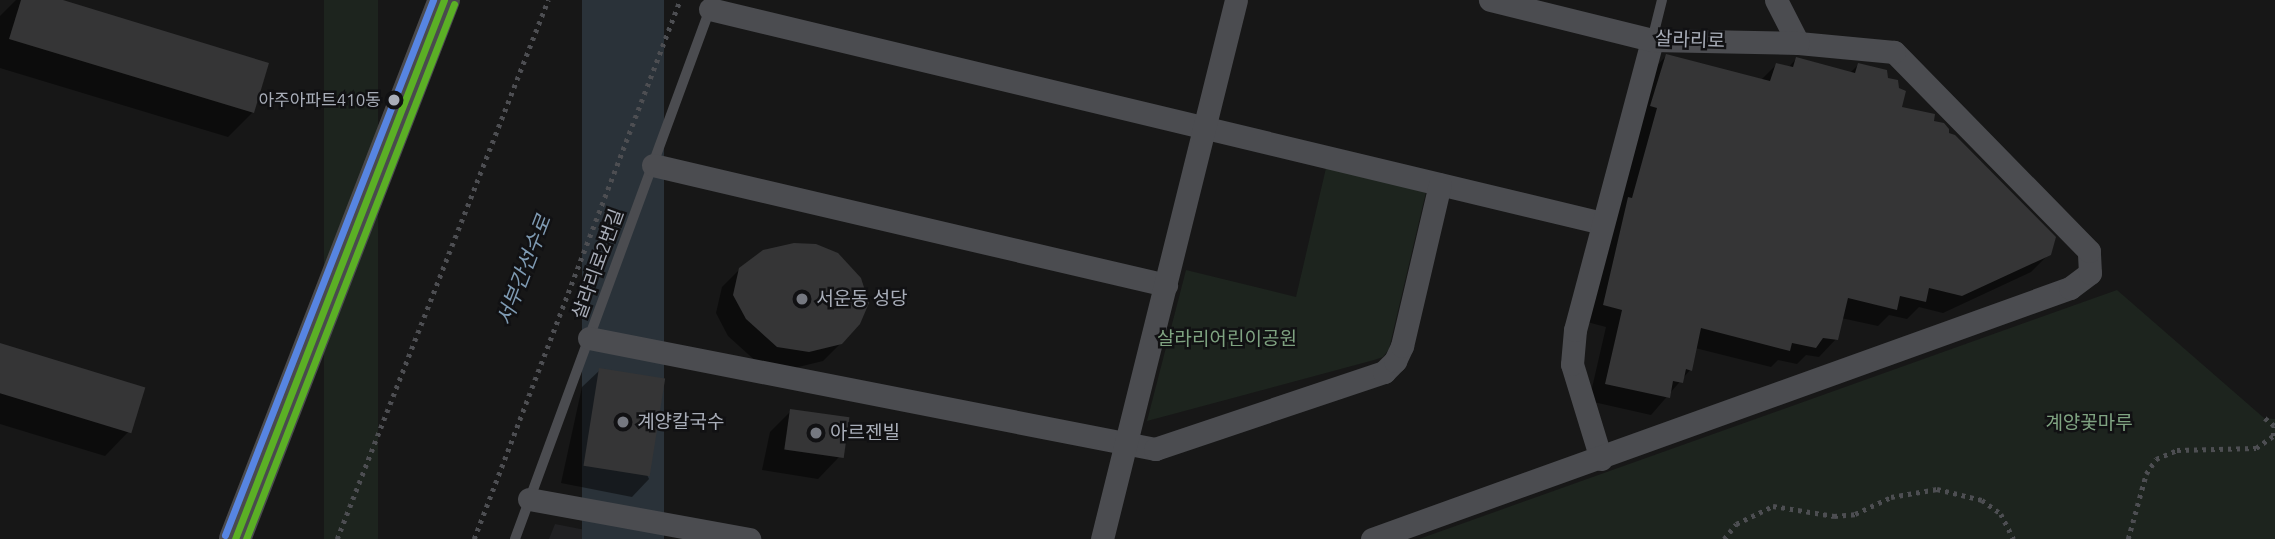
<!DOCTYPE html>
<html>
<head>
<meta charset="utf-8">
<style>
  body { margin:0 }
  #map { position:relative; width:2275px; height:539px; overflow:hidden; background:#171717; font-family:Ubuntu,"Noto Sans KR",sans-serif }
  div>[style] { position:absolute }
  [style*='--x'] { left:calc(var(--x)*1px); top:calc(var(--y)*1px); width:calc(var(--w)*1px); rotate:calc(var(--a)*1deg) }
  .built>* { inset:0; background:#212123 }
  .green>* { inset:0; background:#1d241e; transform-origin:0 0 }
  .water>* { inset:0; background:#2a3239; transform-origin:0 0 }
  .shadow>* { inset:0; background:#0007 }
  .building>* { inset:0; background:#353536; transform-origin:0 0 }
  .path>* { height:4.5px; margin-top:-2.25px; transform-origin:0; background:repeating-linear-gradient(90deg,#4d4e52 0 3.5px,transparent 0 8.5px) }
  .service>* { height:10px; margin:-5px; padding:0 5px; transform-origin:5px; border-radius:5px; background:#4b4c50 }
  .minor>* { height:23px; margin:-11.5px; padding:0 11.5px; transform-origin:11.5px; border-radius:11.5px; background:#4b4c50 }
  .secondary>* { height:32px; margin:-16px; padding:0 16px; transform-origin:16px; border-radius:16px; background:#4a4a4e }
  .bus-1>* { height:7px; margin:-3.5px; padding:0 3.5px; transform-origin:3.5px; border-radius:3.5px; background:#5bb025 }
  .bus-2>* { height:7px; margin:-3.5px; padding:0 3.5px; transform-origin:3.5px; border-radius:3.5px; background:#5bb025 }
  .bus-3>* { height:7px; margin:-3.5px; padding:0 3.5px; transform-origin:3.5px; border-radius:3.5px; background:#5785e2 }
  .dots>* { width:19px; height:19px; translate:-50% -50%; box-sizing:border-box; border:4px solid #111113; border-radius:50% }
  span { translate:-50% -50%; white-space:nowrap; text-align:center; line-height:1.15; -webkit-text-stroke:5px #111113; paint-order:stroke }
  .bus-label { font-size:17px; color:#a8adb8 }
  .right { translate:-100% -50%; text-align:right }
  .street-label { font-size:19px; color:#a8adb8 }
  .poi-label { font-size:19px; color:#a8adb8 }
  .left { translate:0 -50%; text-align:left }
  .park-label { font-size:19px; color:#7fa381 }
  .water-label { font-size:21px; color:#7f9bb3; font-style:italic }
</style>
</head>
<body>
<div id="map">
  <div class="built">
    <i style="clip-path:polygon(555px 524px,631px 539px,549px 539px)"></i>
  </div>
  <div class="green">
    <i style="left:324px;top:0;width:54px;height:577px"></i>
    <i style="clip-path:polygon(1326px 168px,1426px 192px,1389px 349px,1383px 357px,1374px 360px,1147px 421px,1186px 270px,1296px 297px)"></i>
    <i style="clip-path:polygon(2117px 290px,2264px 418px,2275px 419px,2275px 539px,1419px 539px)"></i>
  </div>
  <div class="water">
    <i style="left:582px;top:0;width:82px;height:578px"></i>
  </div>
  <div class="shadow">
    <i style="clip-path:polygon(16px 0,57px 0,253px 112px,228px 137px,0 68px,0 16px)"></i>
    <i style="clip-path:polygon(1666px 56px,1760px 81px,1776px 65px,1788px 68px,1796px 59px,1850px 73px,1858px 65px,1900px 108px,1933px 122px,1946px 134px,2049px 254px,2031px 272px,1943px 313px,1919px 307px,1907px 319px,1889px 315px,1878px 326px,1841px 318px,1836px 339px,1819px 357px,1806px 355px,1797px 364px,1778px 360px,1771px 367px,1695px 348px,1690px 370px,1651px 415px,1589px 401px,1606px 327px,1587px 322px,1641px 125px,1634px 123px,1649px 74px)"></i>
    <i style="clip-path:polygon(740px 269px,841px 343px,823px 361px,790px 369px,759px 364px,728px 336px,716px 313px,722px 287px)"></i>
    <i style="clip-path:polygon(0 345px,130px 430px,105px 456px,0 424px)"></i>
    <i style="clip-path:polygon(600px 370px,649px 479px,632px 497px,561px 483px,582px 387px)"></i>
    <i style="clip-path:polygon(791px 411px,839px 457px,818px 479px,762px 470px,770px 432px)"></i>
  </div>
  <div class="building">
    <i style="clip-path:polygon(21px 0,63px 0,269px 63px,254px 113px,9px 39px)"></i>
    <i style="clip-path:polygon(1666px 54px,1770px 81px,1776px 63px,1793px 67px,1796px 57px,1855px 73px,1858px 63px,1887px 70px,1888px 78px,1898px 80px,1899px 88px,1906px 91px,1902px 107px,1935px 114px,1934px 121px,1944px 123px,1949px 129px,1949px 133px,1955px 135px,2056px 237px,2051px 255px,1962px 296px,1929px 288px,1926px 302px,1900px 296px,1897px 310px,1848px 298px,1838px 340px,1823px 338px,1816px 348px,1792px 343px,1790px 351px,1701px 328px,1692px 371px,1686px 369px,1683px 383px,1673px 381px,1670px 398px,1605px 384px,1622px 310px,1603px 305px,1628px 197px,1632px 198px,1657px 108px,1650px 106px)"></i>
    <i style="clip-path:polygon(794px 243px,816px 244px,838px 253px,861px 278px,869px 303px,860px 324px,842px 344px,809px 352px,777px 347px,746px 319px,733px 295px,739px 268px,763px 250px)"></i>
    <i style="left:0;top:343px;width:152px;height:48px;rotate:17deg"></i>
    <i style="left:599px;top:368px;width:67px;height:99px;rotate:9deg"></i>
    <i style="left:790px;top:409px;width:60px;height:41px;rotate:8deg"></i>
  </div>
  <div class="path">
    <i style="--x:337;--y:539;--w:579;--a:-68.62"></i>
    <i style="--x:474;--y:539;--w:577;--a:-69.08"></i>
    <i style="--x:1724;--y:539;--w:19;--a:-51"></i>
    <i style="--x:1736;--y:524;--w:41;--a:-25.9"></i>
    <i style="--x:1773;--y:506;--w:62;--a:9.3"></i>
    <i style="--x:1834;--y:516;--w:21;--a:-5"></i>
    <i style="--x:1855;--y:514;--w:40;--a:-25"></i>
    <i style="--x:1891;--y:497;--w:47;--a:-9.9"></i>
    <i style="--x:1937;--y:489;--w:46;--a:13.7"></i>
    <i style="--x:1982;--y:500;--w:24;--a:36"></i>
    <i style="--x:2001;--y:514;--w:28;--a:63"></i>
    <i style="--x:2128;--y:539;--w:67;--a:-74.5"></i>
    <i style="--x:2146;--y:474;--w:18;--a:-56"></i>
    <i style="--x:2156;--y:459;--w:23;--a:-23"></i>
    <i style="--x:2177;--y:450;--w:79;--a:-1.5"></i>
    <i style="--x:2256;--y:448;--w:21;--a:-35"></i>
    <i style="--x:2273;--y:436;--w:10;--a:-84"></i>
    <i style="--x:2274;--y:426;--w:13;--a:-141"></i>
  </div>
  <div class="service">
    <i style="--x:1652;--y:40;--w:41;--a:-76"></i>
    <i style="--x:515;--y:539;--w:568;--a:-69.81"></i>
  </div>
  <div class="minor">
    <i style="--x:1776;--y:0;--w:48;--a:62.9"></i>
    <i style="--x:710;--y:9;--w:917;--a:13.49"></i>
    <i style="--x:653;--y:165;--w:527;--a:13.17"></i>
    <i style="--x:589;--y:338;--w:577;--a:11.1"></i>
    <i style="--x:1155;--y:449;--w:242;--a:-18.6"></i>
    <i style="--x:1384;--y:372;--w:16;--a:-45"></i>
    <i style="--x:1395;--y:361;--w:17;--a:-65"></i>
    <i style="--x:1402;--y:346;--w:166;--a:-76.8"></i>
    <i style="--x:1601;--y:459;--w:99;--a:-107"></i>
    <i style="--x:1572;--y:364;--w:34;--a:-85"></i>
    <i style="--x:1575;--y:330;--w:300;--a:-75.1"></i>
    <i style="--x:529;--y:499;--w:224;--a:10.3"></i>
    <i style="--x:1102;--y:539;--w:555;--a:-76.04"></i>
    <i style="--x:1372;--y:539;--w:742;--a:-19.78"></i>
    <i style="--x:2070;--y:288;--w:25;--a:-37"></i>
    <i style="--x:2090;--y:273;--w:22;--a:-93"></i>
    <i style="--x:2089;--y:251;--w:279;--a:-134.4"></i>
    <i style="--x:1894;--y:52;--w:96;--a:-174.6"></i>
    <i style="--x:1798;--y:43;--w:146;--a:-178.8"></i>
    <i style="--x:1652;--y:40;--w:167;--a:-166.1"></i>
  </div>
  <div class="secondary">
    <i style="--x:235;--y:539;--w:578;--a:-68.81"></i>
  </div>
  <div class="bus-1">
    <i style="--x:235;--y:539;--w:578;--a:-68.81"></i>
  </div>
  <div class="bus-2">
    <i style="--x:246;--y:539;--w:574;--a:-68.75"></i>
  </div>
  <div class="bus-3">
    <i style="--x:225;--y:535;--w:574;--a:-68.75"></i>
  </div>
  <div class="dots">
    <i style="left:394px;top:100px;background:#a8adb8"></i>
    <i style="left:802px;top:299px;background:#757880"></i>
    <i style="left:623px;top:422px;background:#757880"></i>
    <i style="left:816px;top:433px;background:#757880"></i>
  </div>
  <div class="bus-label">
    <span class="right" style="left:381px;top:100px">아주아파트410동</span>
  </div>
  <div class="street-label">
    <span style="left:1690px;top:40px;rotate:2deg">살라리로</span>
    <span style="left:598px;top:264px;rotate:-70deg">살라리로2번길</span>
  </div>
  <div class="poi-label">
    <span class="left" style="left:816px;top:299px">서운동 성당</span>
    <span class="left" style="left:637px;top:422px">계양칼국수</span>
    <span class="left" style="left:830px;top:433px">아르젠빌</span>
  </div>
  <div class="park-label">
    <span style="left:1227px;top:339px">살라리어린이공원</span>
    <span style="left:2089px;top:423px">계양꽃마루</span>
  </div>
  <div class="water-label">
    <span style="left:523px;top:270px;rotate:-69deg">서부간선수로</span>
  </div>
</div>
</body>
</html>
